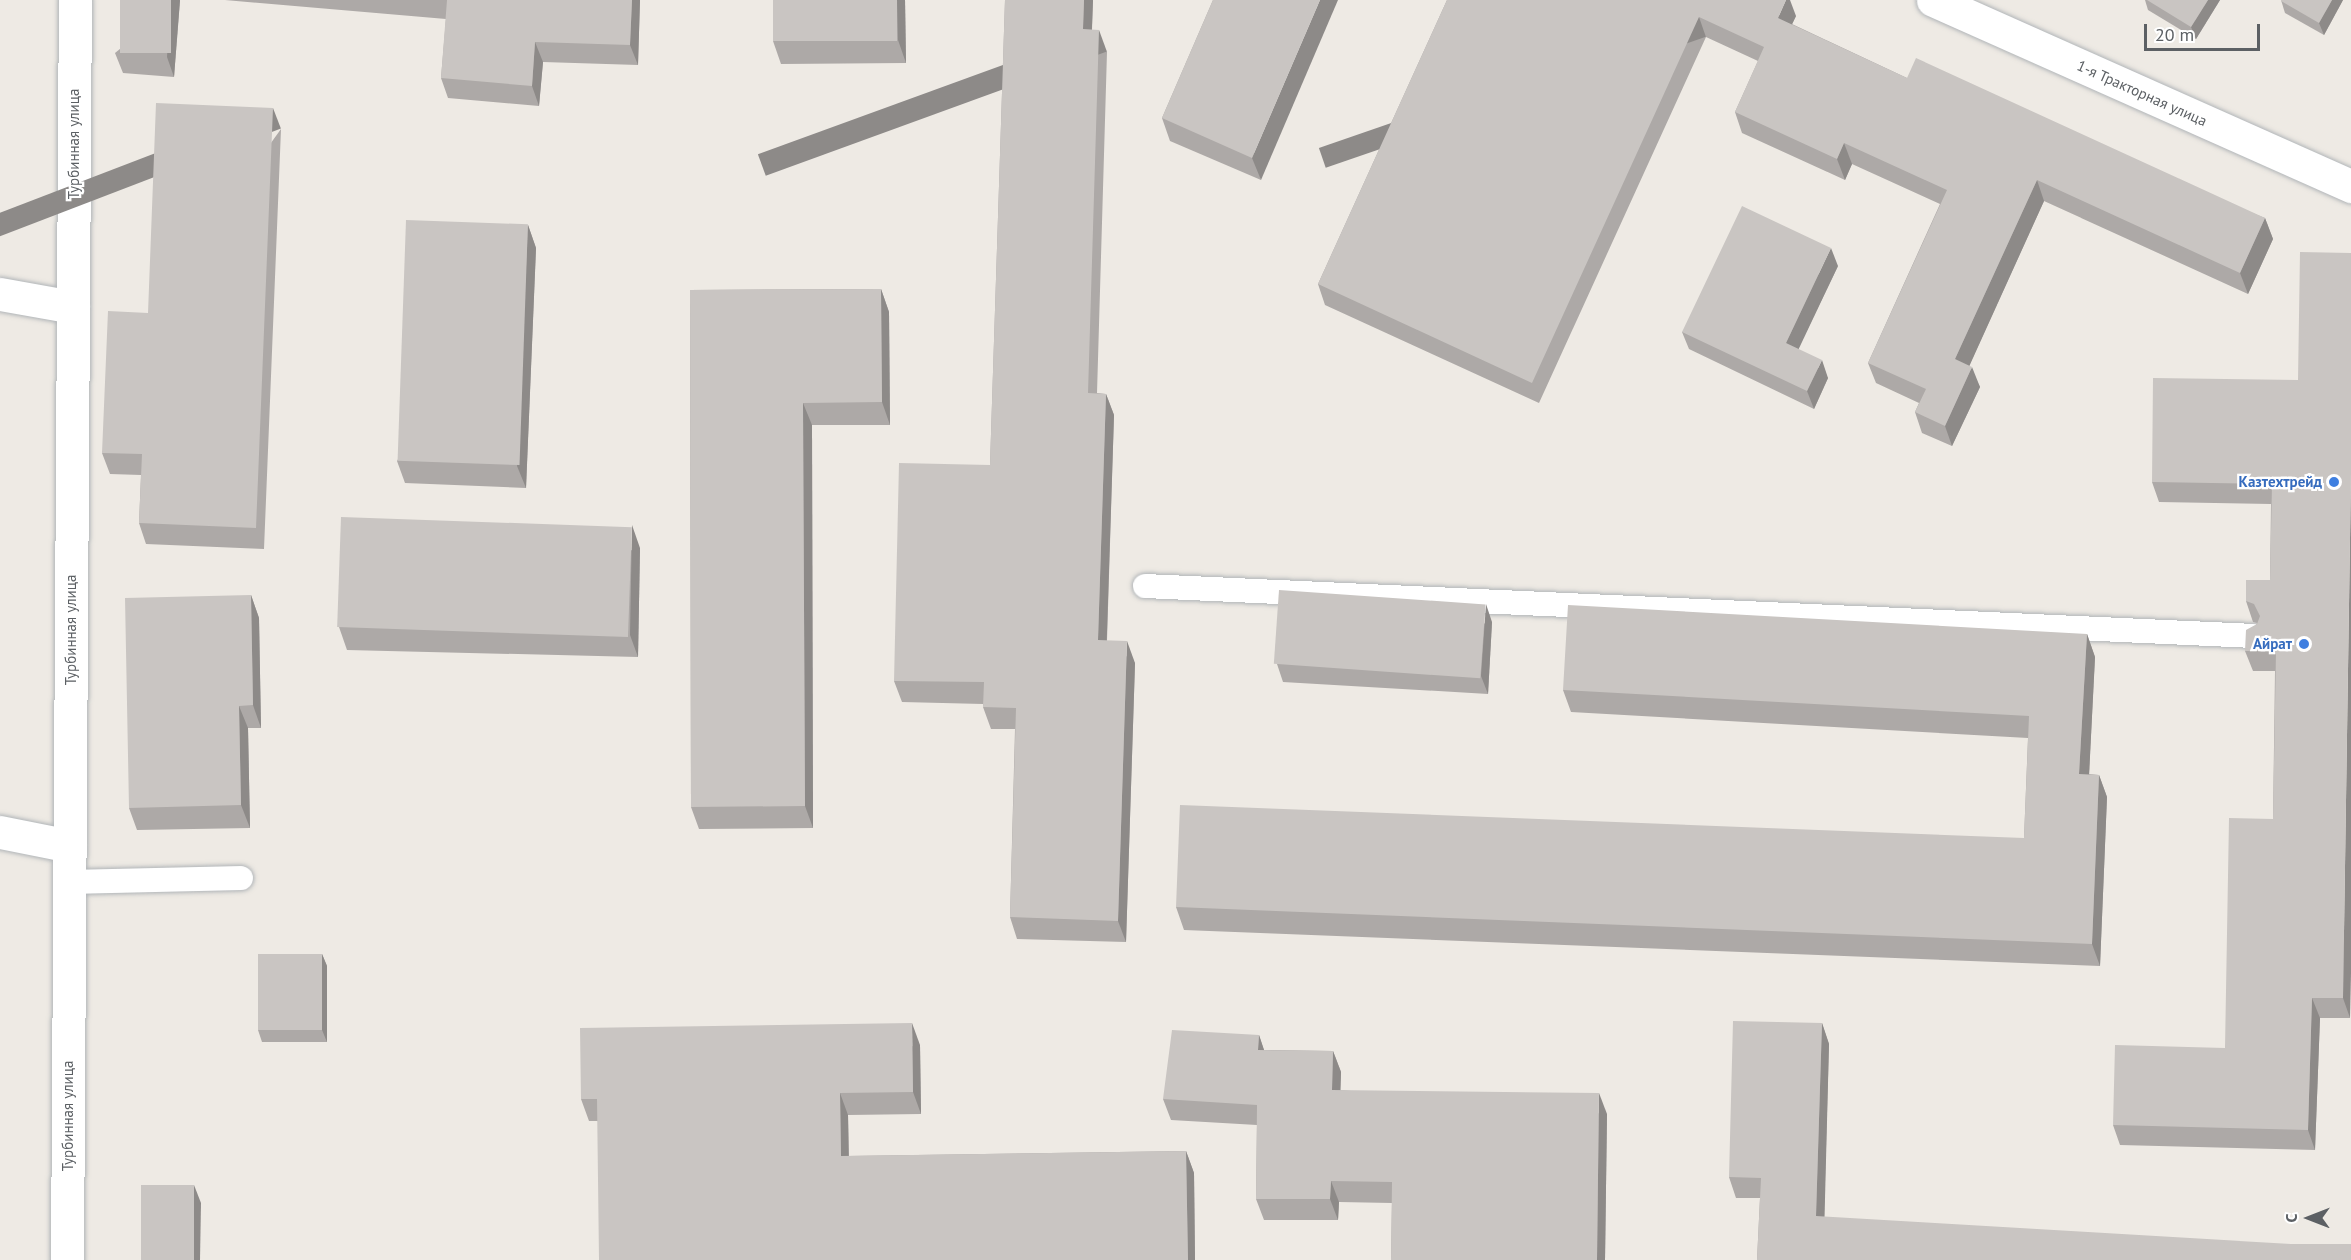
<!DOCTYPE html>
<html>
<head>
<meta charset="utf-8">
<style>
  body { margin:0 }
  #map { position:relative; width:2351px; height:1260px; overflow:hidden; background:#eeeae4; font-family:"PT Sans",sans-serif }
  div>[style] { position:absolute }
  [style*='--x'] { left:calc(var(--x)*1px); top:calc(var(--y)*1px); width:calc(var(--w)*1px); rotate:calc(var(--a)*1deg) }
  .roads { filter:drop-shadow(0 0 2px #b1b5b8) drop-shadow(0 0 2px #b1b5b8) }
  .lane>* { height:24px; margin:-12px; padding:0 12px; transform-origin:12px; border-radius:12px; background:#fff }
  .street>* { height:33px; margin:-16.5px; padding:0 16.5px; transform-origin:16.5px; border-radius:16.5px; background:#fff }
  .wall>* { inset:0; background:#ada9a7 }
  .shaded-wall>* { inset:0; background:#8d8a88; transform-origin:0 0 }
  .building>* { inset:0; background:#c9c5c2; transform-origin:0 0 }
  .dots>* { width:16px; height:16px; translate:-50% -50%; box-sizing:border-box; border:3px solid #fff; border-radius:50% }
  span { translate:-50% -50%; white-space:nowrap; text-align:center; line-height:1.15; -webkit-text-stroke:4.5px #fff; paint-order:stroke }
  .street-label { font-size:15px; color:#5c6064 }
  .shop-label { font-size:15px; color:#366cbe; font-weight:700 }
  .right { translate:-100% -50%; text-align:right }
  .north { position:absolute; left:2279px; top:1188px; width:60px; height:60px; -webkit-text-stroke:4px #fff; paint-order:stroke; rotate:270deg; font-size:16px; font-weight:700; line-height:24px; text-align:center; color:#5c6064 }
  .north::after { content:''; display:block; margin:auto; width:21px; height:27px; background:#5c6064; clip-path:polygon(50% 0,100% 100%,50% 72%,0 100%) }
  .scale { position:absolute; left:2144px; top:24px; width:116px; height:27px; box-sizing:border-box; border:3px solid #5c6064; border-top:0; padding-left:8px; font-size:18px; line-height:21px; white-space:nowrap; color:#5c6064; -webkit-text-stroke:4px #fff; paint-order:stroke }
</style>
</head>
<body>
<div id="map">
  <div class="roads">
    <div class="lane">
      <i style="--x:1145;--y:586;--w:1109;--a:2.58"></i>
      <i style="--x:70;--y:882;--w:171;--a:-1.3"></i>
    </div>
    <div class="street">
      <i style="--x:1933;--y:0;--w:458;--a:24"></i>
      <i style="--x:0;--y:294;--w:74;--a:10.1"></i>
      <i style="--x:0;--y:832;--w:71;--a:11.3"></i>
      <i style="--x:67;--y:1260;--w:1260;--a:-89.64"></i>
    </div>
  </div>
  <div class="wall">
    <i style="clip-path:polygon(180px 0,174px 77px,123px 73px,115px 53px)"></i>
    <i style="clip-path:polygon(225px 0,640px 0,638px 65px,543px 62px,539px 106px,448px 98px,441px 78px,446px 19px)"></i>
    <i style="clip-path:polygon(905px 0,906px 63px,781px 64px,773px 41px)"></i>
    <i style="clip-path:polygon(1005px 0,1093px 0,1092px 30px,1107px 52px,1097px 393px,1106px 394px,1114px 415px,1107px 641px,1135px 663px,1126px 942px,1017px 939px,1010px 917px,1015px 729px,991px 729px,983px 707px,983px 704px,902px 702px,894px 681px,990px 465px)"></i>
    <i style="clip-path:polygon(1213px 0,1261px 180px,1170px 141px,1162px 118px)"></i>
    <i style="clip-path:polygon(1447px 0,1796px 16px,1792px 24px,1907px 78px,2265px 218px,2273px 239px,2248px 294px,2044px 201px,1969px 366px,1980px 387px,1952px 446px,1922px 433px,1915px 412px,1919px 403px,1876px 383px,1868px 363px,1940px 204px,1852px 164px,1845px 180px,1742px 133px,1735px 112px,1758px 61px,1706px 37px,1539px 403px,1325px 305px,1318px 284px)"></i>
    <i style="clip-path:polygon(2145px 0,2220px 0,2196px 39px,2148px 10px)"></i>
    <i style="clip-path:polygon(2281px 0,2343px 0,2324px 35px,2285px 13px)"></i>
    <i style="clip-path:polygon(281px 129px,264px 549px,146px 544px,139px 523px,141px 475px,110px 474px,102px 453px,148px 313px)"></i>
    <i style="clip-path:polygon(528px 225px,536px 248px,526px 488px,405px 483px,397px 461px)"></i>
    <i style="clip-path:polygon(1838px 266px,1798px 349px,1828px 378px,1814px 409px,1689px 349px,1682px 332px)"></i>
    <i style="clip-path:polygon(881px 289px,889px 312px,890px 425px,812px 425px,813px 828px,699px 829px,691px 807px,690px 290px)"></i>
    <i style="clip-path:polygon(2298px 380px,2350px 1018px,2320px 1018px,2315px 1150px,2120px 1145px,2113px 1125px,2225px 1048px,2273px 819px,2275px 671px,2253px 671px,2245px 651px,2257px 623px,2253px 622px,2246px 601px,2270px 580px,2271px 504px,2159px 502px,2152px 482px)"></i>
    <i style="clip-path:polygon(640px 548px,638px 657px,347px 650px,339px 627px)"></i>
    <i style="clip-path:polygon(251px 595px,259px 618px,261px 728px,248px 728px,250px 828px,137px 830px,129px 808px)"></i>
    <i style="clip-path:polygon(1492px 622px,1488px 694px,1283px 682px,1277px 664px)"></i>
    <i style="clip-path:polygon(2087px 634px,2095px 657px,2089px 774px,2099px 775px,2107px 797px,2100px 966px,1184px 930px,1176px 907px,2024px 838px,2028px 738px,1571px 712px,1563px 690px)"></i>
    <i style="clip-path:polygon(322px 954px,327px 966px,327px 1042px,262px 1042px,258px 1030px)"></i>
    <i style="clip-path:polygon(1822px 1023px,1829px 1044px,1824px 1217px,1757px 1260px,1760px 1198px,1736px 1198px,1729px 1177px)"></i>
    <i style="clip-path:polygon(1259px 1035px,1264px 1050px,1333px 1051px,1341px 1072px,1340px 1090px,1607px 1114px,1605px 1260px,1391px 1260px,1392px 1203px,1339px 1202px,1338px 1220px,1264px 1220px,1256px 1199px,1257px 1125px,1171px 1120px,1163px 1099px)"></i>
    <i style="clip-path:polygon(920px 1045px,921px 1114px,848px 1115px,849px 1156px,1186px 1151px,1194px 1173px,1195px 1260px,597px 1121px,589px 1121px,581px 1099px)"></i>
  </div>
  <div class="shaded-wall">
    <i style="clip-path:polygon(171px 0,180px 0,174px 77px,167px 57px)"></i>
    <i style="clip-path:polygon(632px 0,640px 0,638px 65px,630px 45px)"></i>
    <i style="clip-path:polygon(897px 0,905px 0,906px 63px,898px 40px)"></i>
    <i style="clip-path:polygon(1084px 0,1093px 0,1091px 51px,1083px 29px)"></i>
    <i style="clip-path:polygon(1320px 0,1338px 0,1261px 180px,1252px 158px)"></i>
    <i style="clip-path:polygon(1786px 0,1790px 0,1796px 16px,1785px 39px,1778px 18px)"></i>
    <i style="clip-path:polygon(2208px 0,2220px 0,2196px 39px,2191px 27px)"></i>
    <i style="clip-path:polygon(2332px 0,2343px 0,2324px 35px,2319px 23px)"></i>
    <i style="left:1699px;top:17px;width:21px;height:402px;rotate:71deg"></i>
    <i style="left:1099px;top:30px;width:23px;height:363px;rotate:70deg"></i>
    <i style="clip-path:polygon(535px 42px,543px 62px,539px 106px,532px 86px)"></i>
    <i style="left:273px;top:108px;width:22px;height:420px;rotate:69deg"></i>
    <i style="clip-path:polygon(1844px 143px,1852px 164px,1845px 180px,1837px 159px)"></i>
    <i style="clip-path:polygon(2037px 180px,2044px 201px,1963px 380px,1955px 359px)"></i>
    <i style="clip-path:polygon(2265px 218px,2273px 239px,2248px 294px,2240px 273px)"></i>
    <i style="clip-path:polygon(528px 225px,536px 248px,526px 488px,517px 466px)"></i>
    <i style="clip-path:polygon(1831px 248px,1838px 266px,1793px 361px,1786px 343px)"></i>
    <i style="clip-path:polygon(881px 289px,889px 312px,890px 425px,882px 402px)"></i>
    <i style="clip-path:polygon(1822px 360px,1828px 378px,1814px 409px,1807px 391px)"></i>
    <i style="clip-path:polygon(1972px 367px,1980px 387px,1952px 446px,1945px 426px)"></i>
    <i style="clip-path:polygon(1106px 394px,1114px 415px,1106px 662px,1098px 640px)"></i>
    <i style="clip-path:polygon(803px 403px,812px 425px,813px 828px,805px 806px)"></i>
    <i style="clip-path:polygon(2351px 473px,2351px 973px,2350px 1018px,2343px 998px)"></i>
    <i style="clip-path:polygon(632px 525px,640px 548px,638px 657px,630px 635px)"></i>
    <i style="clip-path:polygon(251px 595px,259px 618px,261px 728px,253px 705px)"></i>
    <i style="clip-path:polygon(1486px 604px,1492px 622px,1488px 694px,1481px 676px)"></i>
    <i style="clip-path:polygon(2087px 634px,2095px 657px,2088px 796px,2079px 774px)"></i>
    <i style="clip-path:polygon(1127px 641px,1135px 663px,1126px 942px,1118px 921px)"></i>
    <i style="clip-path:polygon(239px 706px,248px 728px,250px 828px,241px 805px)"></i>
    <i style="clip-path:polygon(2099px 775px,2107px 797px,2100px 966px,2092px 944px)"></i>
    <i style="clip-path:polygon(322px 954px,327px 966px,327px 1042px,322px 1030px)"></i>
    <i style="clip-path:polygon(2312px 998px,2320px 1018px,2315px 1150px,2308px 1130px)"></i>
    <i style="clip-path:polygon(912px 1023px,920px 1045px,921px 1114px,913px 1092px)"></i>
    <i style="clip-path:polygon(1822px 1023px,1829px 1044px,1824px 1237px,1816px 1216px)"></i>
    <i style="clip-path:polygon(1259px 1035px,1266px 1056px,1258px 1050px)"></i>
    <i style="clip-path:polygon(1333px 1051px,1341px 1072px,1340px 1111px,1332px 1090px)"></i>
    <i style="clip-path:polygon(840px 1093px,848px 1115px,849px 1178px,841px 1156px)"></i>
    <i style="clip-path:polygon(1599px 1093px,1607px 1114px,1605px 1260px,1597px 1260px)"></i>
    <i style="clip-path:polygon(1186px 1151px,1194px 1173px,1195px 1260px,1188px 1260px)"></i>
    <i style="clip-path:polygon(1331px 1181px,1339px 1202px,1338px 1220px,1330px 1199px)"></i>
    <i style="clip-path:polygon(194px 1185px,201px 1203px,200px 1260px,194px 1260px)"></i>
  </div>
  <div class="building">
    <i style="left:120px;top:0;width:51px;height:53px"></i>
    <i style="clip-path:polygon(447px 0,632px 0,630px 45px,535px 42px,532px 86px,441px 78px)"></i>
    <i style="left:773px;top:0;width:124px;height:41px"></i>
    <i style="clip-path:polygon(1005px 0,1084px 0,1083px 29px,1099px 30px,1088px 393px,1106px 394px,1098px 640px,1127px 641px,1118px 921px,1010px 917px,1016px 708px,983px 707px,984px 682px,894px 681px,899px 463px,990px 465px)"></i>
    <i style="clip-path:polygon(1213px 0,1320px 0,1252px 158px,1162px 118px)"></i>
    <i style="clip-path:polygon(1447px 0,1786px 0,1778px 18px,1907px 78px,1916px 58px,2265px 218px,2240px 273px,2037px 180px,1955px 359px,1972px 367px,1945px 426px,1915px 412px,1926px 389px,1868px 363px,1947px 190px,1844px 143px,1837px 159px,1735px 112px,1764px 47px,1699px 17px,1532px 383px,1318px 284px)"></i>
    <i style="clip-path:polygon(2147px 0,2208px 0,2191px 27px)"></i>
    <i style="clip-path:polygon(2281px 0,2332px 0,2319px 23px,2281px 1px)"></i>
    <i style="clip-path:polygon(156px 103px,273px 108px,256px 528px,139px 523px,142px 454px,102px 453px,108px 311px,148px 313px)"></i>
    <i style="clip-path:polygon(1742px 206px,1831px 248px,1786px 343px,1822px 360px,1807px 391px,1682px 332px)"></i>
    <i style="left:406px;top:220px;width:122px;height:241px;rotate:2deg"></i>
    <i style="clip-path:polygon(2300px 252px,2351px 253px,2351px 473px,2343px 998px,2312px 998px,2308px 1130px,2113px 1125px,2115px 1045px,2225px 1048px,2229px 818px,2273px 819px,2276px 651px,2245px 651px,2246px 630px,2257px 624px,2260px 616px,2254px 604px,2246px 601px,2246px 580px,2270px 580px,2272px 484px,2152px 482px,2153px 378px,2298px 380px)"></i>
    <i style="clip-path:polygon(881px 289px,882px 402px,803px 403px,805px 806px,691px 807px,690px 290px)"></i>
    <i style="left:341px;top:517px;width:291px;height:110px;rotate:2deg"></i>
    <i style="left:1279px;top:590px;width:207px;height:74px;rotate:4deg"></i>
    <i style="clip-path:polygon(251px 595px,253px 705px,239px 706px,241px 805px,129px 808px,125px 598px)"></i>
    <i style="clip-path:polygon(1568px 605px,2087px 634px,2079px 774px,2099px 775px,2092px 944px,1176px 907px,1180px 805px,2024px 838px,2029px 716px,1563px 690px)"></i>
    <i style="left:258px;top:954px;width:64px;height:76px"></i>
    <i style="clip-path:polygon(1733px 1021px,1822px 1023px,1816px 1216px,2291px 1244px,2351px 1244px,2351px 1260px,1757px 1260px,1761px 1178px,1729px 1177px)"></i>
    <i style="clip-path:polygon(912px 1023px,913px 1092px,840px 1093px,841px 1156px,1186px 1151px,1188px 1260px,599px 1260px,597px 1099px,581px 1099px,580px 1028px)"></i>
    <i style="clip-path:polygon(1172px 1030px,1259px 1035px,1258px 1050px,1333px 1051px,1332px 1090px,1599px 1093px,1597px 1260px,1391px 1260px,1392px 1182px,1331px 1181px,1330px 1199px,1256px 1199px,1257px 1105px,1163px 1099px)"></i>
    <i style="left:141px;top:1185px;width:53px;height:75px"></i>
  </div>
  <div class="dots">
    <i style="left:2334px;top:482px;background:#3f7fe0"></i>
    <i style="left:2304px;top:644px;background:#3f7fe0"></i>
  </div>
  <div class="street-label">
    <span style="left:2142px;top:93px;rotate:24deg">1-я Тракторная улица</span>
    <span style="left:74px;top:144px;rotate:-90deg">Турбинная улица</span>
    <span style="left:71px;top:630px;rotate:-90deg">Турбинная улица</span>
    <span style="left:68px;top:1116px;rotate:-90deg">Турбинная улица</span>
  </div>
  <div class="shop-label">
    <span class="right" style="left:2322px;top:482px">Казтехтрейд</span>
    <span class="right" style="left:2292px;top:644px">Айрат</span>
  </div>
  <div class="north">С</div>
  <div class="scale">20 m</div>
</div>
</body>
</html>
